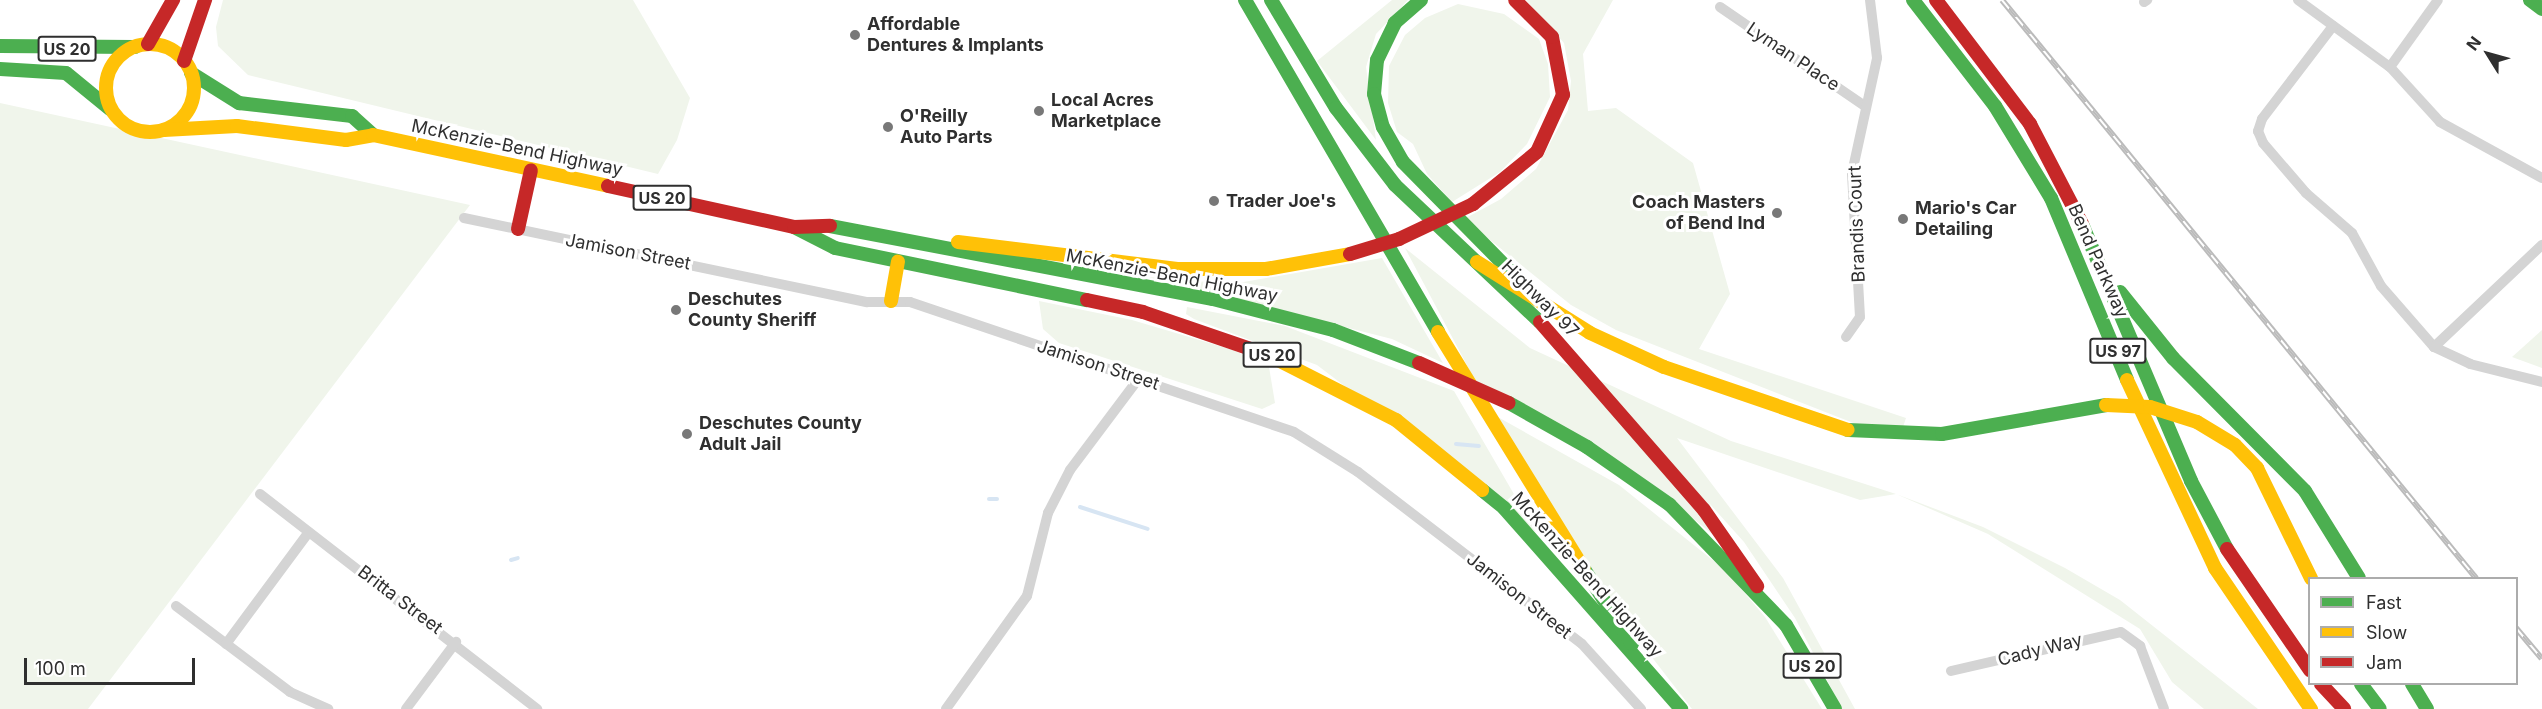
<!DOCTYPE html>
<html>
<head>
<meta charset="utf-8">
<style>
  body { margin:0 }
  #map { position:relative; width:2542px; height:709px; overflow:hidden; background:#fff; font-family:Inter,sans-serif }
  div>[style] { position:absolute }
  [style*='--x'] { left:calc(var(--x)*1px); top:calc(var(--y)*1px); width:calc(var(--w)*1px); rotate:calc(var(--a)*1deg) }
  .green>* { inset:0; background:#f0f5eb }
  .stream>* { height:4px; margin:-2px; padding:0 2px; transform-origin:2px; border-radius:2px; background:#d7e5f3 }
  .street>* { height:10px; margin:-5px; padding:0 5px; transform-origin:5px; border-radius:5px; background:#d4d4d4 }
  .fast>* { height:14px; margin:-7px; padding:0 7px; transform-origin:7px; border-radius:7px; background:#4caf50 }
  .slow>* { height:14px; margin:-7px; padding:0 7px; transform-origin:7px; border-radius:7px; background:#ffc107 }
  .slow>.ring { margin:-7px; padding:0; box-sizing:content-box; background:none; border:14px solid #ffc107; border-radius:50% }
  .jam>* { height:14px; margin:-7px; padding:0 7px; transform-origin:7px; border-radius:7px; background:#c62828 }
  .rail>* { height:6px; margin-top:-3px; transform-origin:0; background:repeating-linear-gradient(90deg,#fff 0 11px,#bbb 0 22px); box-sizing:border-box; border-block:2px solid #bbb }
  .slow-bridge>* { height:14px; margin:-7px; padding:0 7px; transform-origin:7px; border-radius:7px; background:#ffc107 }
  .jam-bridge>* { height:14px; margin:-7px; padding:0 7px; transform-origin:7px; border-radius:7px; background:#c62828 }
  .dots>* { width:16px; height:16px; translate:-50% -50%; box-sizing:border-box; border:3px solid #fff; border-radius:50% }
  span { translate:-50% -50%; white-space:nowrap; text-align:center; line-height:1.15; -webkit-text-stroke:6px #fff; paint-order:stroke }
  .shield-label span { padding:2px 4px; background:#fff; border:2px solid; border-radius:4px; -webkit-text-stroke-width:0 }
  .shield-label { font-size:16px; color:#2f2f2f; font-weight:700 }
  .poi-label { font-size:18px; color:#2f2f2f; font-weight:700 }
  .left { translate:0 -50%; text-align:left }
  .right { translate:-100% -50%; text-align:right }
  .street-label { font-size:18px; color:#2f2f2f }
  .legend { position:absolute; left:2308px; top:577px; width:210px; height:108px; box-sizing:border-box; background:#fff; border:2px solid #acacac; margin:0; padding:8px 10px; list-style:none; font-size:18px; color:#2f2f2f }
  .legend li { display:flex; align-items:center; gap:12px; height:30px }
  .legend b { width:30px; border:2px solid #acacac }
  .north { position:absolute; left:2458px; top:24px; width:60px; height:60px; -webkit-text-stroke:4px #fff; paint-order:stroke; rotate:307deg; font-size:16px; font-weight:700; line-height:24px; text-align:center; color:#2f2f2f }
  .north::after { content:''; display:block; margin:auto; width:21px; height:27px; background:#2f2f2f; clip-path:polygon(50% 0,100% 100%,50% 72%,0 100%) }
  .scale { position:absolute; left:24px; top:658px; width:171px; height:27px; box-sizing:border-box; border:3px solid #2f2f2f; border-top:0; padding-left:8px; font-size:18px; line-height:21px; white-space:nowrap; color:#2f2f2f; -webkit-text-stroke:4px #fff; paint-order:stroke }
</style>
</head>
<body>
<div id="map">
  <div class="green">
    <i style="clip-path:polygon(223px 0,633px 0,690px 98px,677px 140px,658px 174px,248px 75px,218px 46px,216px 27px)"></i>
    <i style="clip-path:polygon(1392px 0,1408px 0,1376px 34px,1366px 67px,1376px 140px,1317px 61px)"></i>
    <i style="clip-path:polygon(1526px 0,1613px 0,1583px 54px,1588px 111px,1616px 108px,1693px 163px,1730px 294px,1699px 349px,1906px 418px,1902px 430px,1856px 424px,1616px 330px,1571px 305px,1464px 219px,1501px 199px,1536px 169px,1568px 110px,1571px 81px,1564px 43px)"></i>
    <i style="clip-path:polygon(1458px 4px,1504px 14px,1539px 39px,1548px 64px,1550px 97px,1527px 144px,1500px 172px,1452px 202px,1427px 174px,1413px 144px,1397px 132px,1388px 103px,1389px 66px,1405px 35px,1425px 18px)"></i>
    <i style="clip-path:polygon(0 103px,470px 205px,88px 709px,0 709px)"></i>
    <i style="clip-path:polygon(1405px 248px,1530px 348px,1731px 441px,1896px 494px,1983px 527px,2065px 568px,2120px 600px,2258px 709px,2204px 709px,2172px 682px,2140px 629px,1988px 534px,1896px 494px,1860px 500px,1677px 438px,1783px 578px,1855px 709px,1842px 709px,1795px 618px,1744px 542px,1709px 503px,1739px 556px,1690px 516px,1479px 388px)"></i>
    <i style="clip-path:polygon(1382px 258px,1443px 363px,1392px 339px,1148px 277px,1232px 284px)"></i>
    <i style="clip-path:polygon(1039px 301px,1132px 320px,1233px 350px,1269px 367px,1275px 403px,1262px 409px,1059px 343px,1043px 329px)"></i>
    <i style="clip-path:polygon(1187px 307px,1285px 326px,1454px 391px,1536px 532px,1317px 365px,1194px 319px,1186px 314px)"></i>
    <i style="clip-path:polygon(2542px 330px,2542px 368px,2512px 357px)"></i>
    <i style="clip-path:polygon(1496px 416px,1619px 485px,1725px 570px,1765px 617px,1822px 709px,1692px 709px,1627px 625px)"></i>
  </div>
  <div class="stream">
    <i style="--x:1456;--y:444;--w:23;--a:5"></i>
    <i style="--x:989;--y:499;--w:8;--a:0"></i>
    <i style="--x:1080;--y:507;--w:71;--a:17.9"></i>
    <i style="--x:511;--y:560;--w:7;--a:-16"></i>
  </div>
  <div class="street">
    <i style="--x:2298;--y:0;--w:114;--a:36.1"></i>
    <i style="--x:2390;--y:67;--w:74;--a:47.7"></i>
    <i style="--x:2440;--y:122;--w:116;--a:28.8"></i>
    <i style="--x:2144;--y:2;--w:4;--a:-34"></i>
    <i style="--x:1720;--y:7;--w:177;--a:34.4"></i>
    <i style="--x:2333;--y:26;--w:117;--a:127.4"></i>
    <i style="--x:2262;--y:119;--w:13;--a:108"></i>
    <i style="--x:2258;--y:131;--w:13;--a:67"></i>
    <i style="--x:2263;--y:143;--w:66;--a:49.3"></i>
    <i style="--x:2306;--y:193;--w:61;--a:41"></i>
    <i style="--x:2352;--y:233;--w:60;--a:61.3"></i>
    <i style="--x:2381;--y:286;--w:81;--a:49"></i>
    <i style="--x:2434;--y:347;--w:40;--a:25"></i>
    <i style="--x:2470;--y:364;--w:74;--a:14"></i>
    <i style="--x:2390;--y:67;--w:82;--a:-54.4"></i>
    <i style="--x:464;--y:218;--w:412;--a:11.8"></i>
    <i style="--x:867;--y:302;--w:43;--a:0"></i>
    <i style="--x:910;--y:302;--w:405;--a:18.7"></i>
    <i style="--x:1294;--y:432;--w:75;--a:32"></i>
    <i style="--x:1358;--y:472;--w:282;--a:37.5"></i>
    <i style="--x:1582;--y:644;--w:88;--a:47.8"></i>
    <i style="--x:1846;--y:337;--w:24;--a:-55"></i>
    <i style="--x:1860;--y:317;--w:144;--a:-93.2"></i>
    <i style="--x:1852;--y:173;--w:118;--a:-77.7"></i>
    <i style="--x:1877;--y:58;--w:58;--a:-96.9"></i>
    <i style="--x:2434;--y:347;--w:149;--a:-43.4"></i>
    <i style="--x:260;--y:494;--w:351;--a:37.8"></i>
    <i style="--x:176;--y:606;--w:143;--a:37"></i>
    <i style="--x:290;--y:692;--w:42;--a:24.1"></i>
    <i style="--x:226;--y:644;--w:139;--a:-53.5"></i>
    <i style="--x:1951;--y:671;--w:174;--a:-12.9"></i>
    <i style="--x:2121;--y:632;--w:24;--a:36"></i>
    <i style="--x:2140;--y:646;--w:67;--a:69.1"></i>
    <i style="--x:406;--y:709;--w:84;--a:-53.3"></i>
    <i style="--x:946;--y:709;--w:139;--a:-54.4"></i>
    <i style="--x:1027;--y:596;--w:86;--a:-75.8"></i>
    <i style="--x:1048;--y:513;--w:48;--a:-62.9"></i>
    <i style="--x:1070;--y:470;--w:115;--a:-53.1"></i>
  </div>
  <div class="fast">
    <i style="--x:1245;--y:0;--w:384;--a:59.8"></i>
    <i style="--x:1271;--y:0;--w:126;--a:59"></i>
    <i style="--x:1336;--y:108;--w:97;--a:52.5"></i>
    <i style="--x:1395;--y:185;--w:199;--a:43.4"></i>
    <i style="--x:1421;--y:0;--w:35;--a:139"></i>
    <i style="--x:1395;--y:23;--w:41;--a:115.9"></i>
    <i style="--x:1377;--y:60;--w:34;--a:95"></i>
    <i style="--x:1374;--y:94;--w:34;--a:75"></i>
    <i style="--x:1383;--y:127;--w:40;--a:60.3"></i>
    <i style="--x:1403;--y:162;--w:161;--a:45.5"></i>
    <i style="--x:1913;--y:0;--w:134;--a:52.3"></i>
    <i style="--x:1995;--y:106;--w:108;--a:58.7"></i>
    <i style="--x:2051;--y:198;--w:197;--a:67.3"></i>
    <i style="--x:2530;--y:0;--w:15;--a:37"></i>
    <i style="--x:0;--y:46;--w:135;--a:0.4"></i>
    <i style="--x:0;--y:69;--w:66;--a:3.5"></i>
    <i style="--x:66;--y:73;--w:57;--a:39.3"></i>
    <i style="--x:191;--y:73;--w:57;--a:32"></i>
    <i style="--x:239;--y:103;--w:114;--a:6.6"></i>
    <i style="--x:352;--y:116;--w:28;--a:42"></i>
    <i style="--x:2082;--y:224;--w:279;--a:67"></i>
    <i style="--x:2191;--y:481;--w:77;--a:62.1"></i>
    <i style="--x:830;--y:226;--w:390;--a:10.8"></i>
    <i style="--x:1213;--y:299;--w:124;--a:14.5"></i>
    <i style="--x:1333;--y:330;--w:92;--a:21"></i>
    <i style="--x:796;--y:228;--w:44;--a:27.1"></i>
    <i style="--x:835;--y:248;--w:257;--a:11.7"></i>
    <i style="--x:2120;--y:292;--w:85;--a:51.2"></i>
    <i style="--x:2173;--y:358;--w:187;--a:45.2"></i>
    <i style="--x:2305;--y:491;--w:102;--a:58.2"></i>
    <i style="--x:1509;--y:403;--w:90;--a:29.4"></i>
    <i style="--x:1587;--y:447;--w:101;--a:34.9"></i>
    <i style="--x:1670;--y:505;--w:167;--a:46"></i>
    <i style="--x:1786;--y:625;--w:97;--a:59.7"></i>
    <i style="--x:1848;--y:430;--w:94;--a:2.4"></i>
    <i style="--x:1942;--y:434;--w:167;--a:-10"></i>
    <i style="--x:1482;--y:490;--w:28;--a:39"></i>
    <i style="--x:1504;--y:508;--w:268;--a:48.6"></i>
    <i style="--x:1584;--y:569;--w:89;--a:57.4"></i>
    <i style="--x:2361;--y:684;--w:31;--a:53"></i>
    <i style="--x:2412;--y:684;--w:29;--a:59"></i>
  </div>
  <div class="slow">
    <i class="ring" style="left:106px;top:44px;width:74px;height:74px"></i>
    <i style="--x:164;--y:130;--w:73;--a:-3.1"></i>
    <i style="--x:237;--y:126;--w:110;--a:7.3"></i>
    <i style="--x:346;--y:140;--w:27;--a:-10"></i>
    <i style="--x:373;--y:135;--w:240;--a:12.2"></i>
    <i style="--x:958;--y:242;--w:223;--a:7"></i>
    <i style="--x:1179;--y:269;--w:87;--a:0"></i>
    <i style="--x:1266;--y:269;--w:85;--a:-10.1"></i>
    <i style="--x:1477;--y:262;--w:133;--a:32.1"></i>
    <i style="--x:1590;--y:333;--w:81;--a:24.7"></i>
    <i style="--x:1664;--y:367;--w:194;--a:18.9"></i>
    <i style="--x:891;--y:301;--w:40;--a:-80"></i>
    <i style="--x:1438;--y:332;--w:278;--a:58.4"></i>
    <i style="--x:1268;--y:355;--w:144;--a:26.9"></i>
    <i style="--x:1396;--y:420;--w:111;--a:39.1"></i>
    <i style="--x:2127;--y:380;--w:208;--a:64.9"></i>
    <i style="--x:2215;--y:568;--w:171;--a:55.8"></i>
    <i style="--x:2197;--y:422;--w:44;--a:31.2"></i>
    <i style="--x:2235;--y:445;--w:32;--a:46"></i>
    <i style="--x:2257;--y:468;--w:123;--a:63.9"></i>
  </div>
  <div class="jam">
    <i style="--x:1936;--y:0;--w:156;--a:52.8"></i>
    <i style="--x:2030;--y:124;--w:113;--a:62.5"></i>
    <i style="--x:148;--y:44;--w:51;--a:-60.4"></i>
    <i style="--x:184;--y:61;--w:65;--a:-71"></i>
    <i style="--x:608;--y:186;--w:190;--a:12.4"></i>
    <i style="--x:794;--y:227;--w:36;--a:-2"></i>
    <i style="--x:1473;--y:204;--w:82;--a:-39.1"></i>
    <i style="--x:1537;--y:152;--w:63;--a:-65.5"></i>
    <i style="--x:1563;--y:95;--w:59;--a:-100.7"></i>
    <i style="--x:1552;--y:37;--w:52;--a:-135"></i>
    <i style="--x:518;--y:229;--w:60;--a:-77.6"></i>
    <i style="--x:1087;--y:300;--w:57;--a:12.1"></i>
    <i style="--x:1143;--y:312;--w:132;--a:19"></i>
    <i style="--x:1540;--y:322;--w:249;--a:48.9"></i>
    <i style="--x:1704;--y:510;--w:93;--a:55.1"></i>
    <i style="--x:2227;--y:549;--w:147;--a:55.6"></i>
    <i style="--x:2321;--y:684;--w:34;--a:47"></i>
  </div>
  <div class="rail">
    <i style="--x:2002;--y:0;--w:748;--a:50.65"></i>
    <i style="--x:2516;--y:628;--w:40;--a:50"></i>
  </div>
  <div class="slow-bridge">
    <i style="--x:2106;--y:405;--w:44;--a:2.6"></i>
    <i style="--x:2150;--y:407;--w:49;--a:17.7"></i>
  </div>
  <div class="jam-bridge">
    <i style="--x:1350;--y:254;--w:51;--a:-17"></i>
    <i style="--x:1399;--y:239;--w:82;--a:-25.3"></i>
    <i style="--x:1419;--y:363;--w:98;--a:24"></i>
  </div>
  <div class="dots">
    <i style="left:855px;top:35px;background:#787878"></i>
    <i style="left:1039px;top:111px;background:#787878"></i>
    <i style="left:888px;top:127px;background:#787878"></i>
    <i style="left:1214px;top:201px;background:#787878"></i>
    <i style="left:1777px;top:213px;background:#787878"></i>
    <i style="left:1903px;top:219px;background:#787878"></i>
    <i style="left:676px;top:310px;background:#787878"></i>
    <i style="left:687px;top:434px;background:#787878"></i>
  </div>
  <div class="shield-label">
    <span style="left:67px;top:49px">US 20</span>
    <span style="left:662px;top:198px">US 20</span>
    <span style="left:2118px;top:351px">US 97</span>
    <span style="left:1272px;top:355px">US 20</span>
    <span style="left:1812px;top:666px">US 20</span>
  </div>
  <div class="poi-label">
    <span class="left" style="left:867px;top:35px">Affordable<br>Dentures &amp; Implants</span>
    <span class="left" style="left:1051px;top:111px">Local Acres<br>Marketplace</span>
    <span class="left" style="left:900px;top:127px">O'Reilly<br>Auto Parts</span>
    <span class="left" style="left:1226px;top:201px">Trader Joe's</span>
    <span class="right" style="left:1765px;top:213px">Coach Masters<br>of Bend Ind</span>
    <span class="left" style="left:1915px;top:219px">Mario's Car<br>Detailing</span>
    <span class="left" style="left:688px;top:310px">Deschutes<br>County Sheriff</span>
    <span class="left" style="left:699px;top:434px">Deschutes County<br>Adult Jail</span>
  </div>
  <div class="street-label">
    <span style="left:1793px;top:57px;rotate:34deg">Lyman Place</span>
    <span style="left:517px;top:148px;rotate:12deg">McKenzie-Bend Highway</span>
    <span style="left:1857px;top:224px;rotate:-92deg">Brandis Court</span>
    <span style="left:628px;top:252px;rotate:11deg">Jamison Street</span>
    <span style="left:2098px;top:261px;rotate:66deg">Bend Parkway</span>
    <span style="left:1172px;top:276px;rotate:11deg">McKenzie-Bend Highway</span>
    <span style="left:1540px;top:299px;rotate:45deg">Highway 97</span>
    <span style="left:1098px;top:365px;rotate:18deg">Jamison Street</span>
    <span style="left:1587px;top:575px;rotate:48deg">McKenzie-Bend Highway</span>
    <span style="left:1519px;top:596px;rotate:38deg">Jamison Street</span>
    <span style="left:400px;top:600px;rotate:37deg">Britta Street</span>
    <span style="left:2040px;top:650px;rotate:-14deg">Cady Way</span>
  </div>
  <ul class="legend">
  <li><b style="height:8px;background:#4caf50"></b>Fast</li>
  <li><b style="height:8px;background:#ffc107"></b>Slow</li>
  <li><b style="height:8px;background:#c62828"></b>Jam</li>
  </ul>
  <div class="north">N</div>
  <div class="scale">100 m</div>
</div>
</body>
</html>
